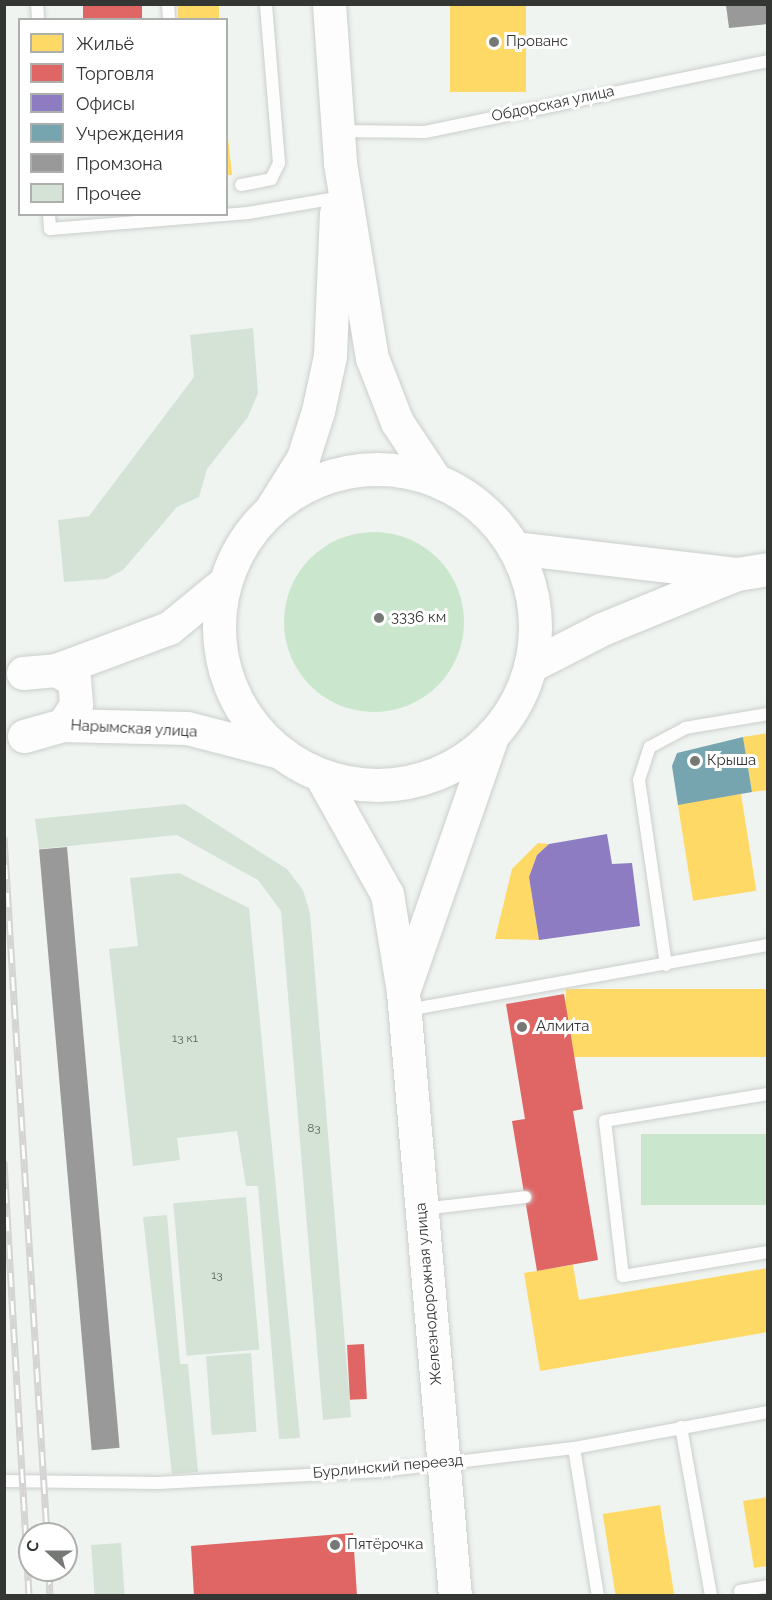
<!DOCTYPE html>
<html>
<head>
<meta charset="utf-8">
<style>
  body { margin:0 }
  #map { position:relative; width:772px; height:1600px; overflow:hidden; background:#eff4f0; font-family:Raleway,sans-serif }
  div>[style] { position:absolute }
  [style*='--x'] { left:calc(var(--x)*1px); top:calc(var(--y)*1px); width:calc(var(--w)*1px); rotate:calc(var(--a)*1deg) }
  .green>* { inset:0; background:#cae6cc; transform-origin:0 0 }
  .round { border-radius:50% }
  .homes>* { inset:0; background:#ffd966; transform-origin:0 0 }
  .shops>* { inset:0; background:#e06666; transform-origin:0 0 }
  .offices>* { inset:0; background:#8e7cc3 }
  .public>* { inset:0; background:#76a5af }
  .industry>* { inset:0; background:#999; transform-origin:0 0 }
  .building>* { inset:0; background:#d4e3d6; transform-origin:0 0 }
  .roads { filter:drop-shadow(0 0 2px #cbcfcc) drop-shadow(0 0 2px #cbcfcc) }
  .lane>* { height:12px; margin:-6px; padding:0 6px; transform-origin:6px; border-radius:6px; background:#fdfdfd }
  .secondary>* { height:33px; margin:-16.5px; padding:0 16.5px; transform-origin:16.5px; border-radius:16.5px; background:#fdfdfd }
  .primary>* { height:33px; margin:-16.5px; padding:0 16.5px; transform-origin:16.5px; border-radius:16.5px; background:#fdfdfd }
  .primary>.ring { margin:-16.5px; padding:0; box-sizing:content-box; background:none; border:33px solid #fdfdfd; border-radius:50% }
  .rail>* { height:7px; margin-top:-3.5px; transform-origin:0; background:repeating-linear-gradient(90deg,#fff 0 14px,#d3d4d3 0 28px); box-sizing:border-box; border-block:2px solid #d3d4d3 }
  .dots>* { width:16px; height:16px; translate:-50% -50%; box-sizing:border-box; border:3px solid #fff; border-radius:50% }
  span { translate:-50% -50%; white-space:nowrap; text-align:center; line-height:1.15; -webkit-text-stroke:6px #fff; paint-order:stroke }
  .number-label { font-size:12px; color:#5b615c }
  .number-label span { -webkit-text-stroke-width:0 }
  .poi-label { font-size:15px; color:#333633 }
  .left { translate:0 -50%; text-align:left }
  .street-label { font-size:15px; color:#333633 }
  .frame { position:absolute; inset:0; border:6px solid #333633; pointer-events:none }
  .legend { position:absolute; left:18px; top:18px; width:210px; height:198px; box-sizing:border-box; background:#fff; border:2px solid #adafad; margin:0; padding:8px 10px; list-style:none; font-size:18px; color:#333633 }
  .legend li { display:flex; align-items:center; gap:12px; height:30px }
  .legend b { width:30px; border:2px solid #adafad }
  .north { position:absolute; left:18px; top:1522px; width:60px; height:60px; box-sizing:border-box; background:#fff; border:2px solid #adafad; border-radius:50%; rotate:291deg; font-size:16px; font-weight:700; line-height:24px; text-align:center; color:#333633 }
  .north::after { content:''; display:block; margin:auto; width:21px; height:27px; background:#757875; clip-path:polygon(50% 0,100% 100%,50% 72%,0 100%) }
</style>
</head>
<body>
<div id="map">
  <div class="green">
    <i class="round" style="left:284px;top:532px;width:180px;height:180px"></i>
    <i style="left:767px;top:1134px;width:71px;height:126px;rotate:90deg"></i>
  </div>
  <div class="homes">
    <i style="left:450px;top:4px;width:76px;height:88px"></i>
    <i style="left:178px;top:5px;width:41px;height:15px"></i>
    <i style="clip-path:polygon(226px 120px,232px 175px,226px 175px)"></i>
    <i style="clip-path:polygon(768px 733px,768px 790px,752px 792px,743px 737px)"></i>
    <i style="left:741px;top:794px;width:98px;height:64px;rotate:81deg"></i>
    <i style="clip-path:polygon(538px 843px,549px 844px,537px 855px,529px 877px,539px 940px,495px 939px,512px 869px)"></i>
    <i style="left:768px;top:989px;width:68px;height:202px;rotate:90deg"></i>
    <i style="clip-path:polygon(573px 1265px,579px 1300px,768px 1268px,768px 1332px,540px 1371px,524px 1273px)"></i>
    <i style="clip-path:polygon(768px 1497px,768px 1566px,754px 1568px,743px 1501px)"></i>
    <i style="left:660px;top:1505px;width:92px;height:58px;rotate:81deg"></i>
  </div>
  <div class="shops">
    <i style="left:83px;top:4px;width:59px;height:16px"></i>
    <i style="clip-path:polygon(564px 994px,583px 1109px,573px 1111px,598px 1260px,537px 1271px,512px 1121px,525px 1119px,506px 1004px)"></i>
    <i style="left:364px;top:1344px;width:55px;height:17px;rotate:87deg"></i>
    <i style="clip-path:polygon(353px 1533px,357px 1596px,194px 1596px,191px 1546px)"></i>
  </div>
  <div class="offices">
    <i style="clip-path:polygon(607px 834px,612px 864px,632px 863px,640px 926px,539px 940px,529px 877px,537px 855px,549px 844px)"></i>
  </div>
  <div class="public">
    <i style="clip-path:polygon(743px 737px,752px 792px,678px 805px,672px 766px,677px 753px)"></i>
  </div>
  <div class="industry">
    <i style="clip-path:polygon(726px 5px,768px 5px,768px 24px,729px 28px)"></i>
    <i style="left:67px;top:847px;width:603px;height:28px;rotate:85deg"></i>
  </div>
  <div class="building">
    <i style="clip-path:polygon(253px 328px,258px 393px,248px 417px,207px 469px,199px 497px,177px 507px,123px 570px,106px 579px,64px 582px,58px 520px,89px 516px,194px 377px,190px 335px)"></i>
    <i style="clip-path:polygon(185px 804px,287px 869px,303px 890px,310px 913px,351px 1417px,323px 1420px,281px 911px,258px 880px,177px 835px,39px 849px,35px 819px)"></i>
    <i style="clip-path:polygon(179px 873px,249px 908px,300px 1438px,279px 1439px,258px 1186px,246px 1186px,237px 1131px,177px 1138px,180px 1160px,133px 1166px,109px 949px,138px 946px,130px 878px)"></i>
    <i style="left:246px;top:1197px;width:153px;height:73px;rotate:85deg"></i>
    <i style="clip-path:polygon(167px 1215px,180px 1364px,188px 1364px,198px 1472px,172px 1474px,143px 1217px)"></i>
    <i style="left:251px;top:1353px;width:79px;height:45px;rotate:86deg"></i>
    <i style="left:121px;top:1543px;width:53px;height:30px;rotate:86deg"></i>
  </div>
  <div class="roads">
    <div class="lane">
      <i style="--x:37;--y:4;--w:16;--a:86"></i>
      <i style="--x:168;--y:4;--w:16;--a:86"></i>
      <i style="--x:339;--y:131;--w:86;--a:0.7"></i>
      <i style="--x:425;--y:132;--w:350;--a:-11.7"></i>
      <i style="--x:241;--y:185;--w:31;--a:-11"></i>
      <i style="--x:271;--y:179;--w:18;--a:-63"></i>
      <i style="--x:279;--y:163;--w:160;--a:-94.7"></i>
      <i style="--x:49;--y:214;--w:15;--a:86"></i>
      <i style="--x:50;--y:229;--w:199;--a:-4.6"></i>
      <i style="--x:248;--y:213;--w:90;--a:-9.6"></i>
      <i style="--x:666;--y:965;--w:187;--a:-98.3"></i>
      <i style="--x:639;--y:780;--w:35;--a:-72"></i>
      <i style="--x:650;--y:747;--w:40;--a:-28"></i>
      <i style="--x:685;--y:728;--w:84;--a:-9.6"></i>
      <i style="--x:407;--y:1010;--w:367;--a:-10.2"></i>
      <i style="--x:768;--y:1094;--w:165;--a:170.6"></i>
      <i style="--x:605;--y:1121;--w:156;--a:83.4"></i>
      <i style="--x:623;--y:1276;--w:147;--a:-9.4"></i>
      <i style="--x:422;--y:1209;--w:104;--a:-6.6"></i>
      <i style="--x:681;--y:1427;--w:172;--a:79.9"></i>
      <i style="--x:574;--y:1448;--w:150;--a:80.8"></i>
      <i style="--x:4;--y:1481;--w:155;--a:0.7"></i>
      <i style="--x:159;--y:1483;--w:222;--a:-3.1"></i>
      <i style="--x:381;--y:1471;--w:194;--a:-6.8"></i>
      <i style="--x:574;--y:1448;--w:197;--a:-10.5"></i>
      <i style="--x:740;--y:1591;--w:28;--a:-10"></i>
    </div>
    <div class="secondary">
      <i style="--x:329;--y:4;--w:159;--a:86"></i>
      <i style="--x:340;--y:163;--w:198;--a:80.7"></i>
      <i style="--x:372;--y:358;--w:69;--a:68.7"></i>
      <i style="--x:397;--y:422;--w:67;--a:56.5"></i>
      <i style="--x:273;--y:506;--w:57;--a:-58"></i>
      <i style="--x:303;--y:458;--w:49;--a:-72.3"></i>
      <i style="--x:318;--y:411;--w:56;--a:-77.7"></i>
      <i style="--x:330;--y:356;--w:143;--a:-87.6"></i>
      <i style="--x:321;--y:776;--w:135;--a:60.8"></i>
      <i style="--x:387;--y:894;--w:99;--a:80.7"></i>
      <i style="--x:403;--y:992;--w:606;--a:85.08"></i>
      <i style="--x:403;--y:992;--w:273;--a:-70.8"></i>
    </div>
    <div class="primary">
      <i class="ring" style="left:219px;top:469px;width:283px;height:283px"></i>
      <i style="--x:515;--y:548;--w:223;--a:6.7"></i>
      <i style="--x:530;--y:666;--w:81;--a:-27.2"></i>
      <i style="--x:602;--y:629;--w:146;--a:-22.2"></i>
      <i style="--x:737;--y:574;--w:31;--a:-9"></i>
      <i style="--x:56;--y:670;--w:21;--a:29"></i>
      <i style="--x:74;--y:680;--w:25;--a:85"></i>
      <i style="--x:76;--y:705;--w:24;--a:123"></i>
      <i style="--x:23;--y:673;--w:33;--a:-5"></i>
      <i style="--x:56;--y:670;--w:121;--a:-20.4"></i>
      <i style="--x:169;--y:628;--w:71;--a:-39.3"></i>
      <i style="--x:24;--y:736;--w:41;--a:-15.8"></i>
      <i style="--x:63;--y:725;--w:124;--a:1.4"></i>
      <i style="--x:187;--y:728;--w:92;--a:14.5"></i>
    </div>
  </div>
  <div class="rail">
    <i style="--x:4;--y:837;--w:698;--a:86.47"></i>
    <i style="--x:4;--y:1161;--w:436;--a:86.7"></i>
    <i style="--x:49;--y:1570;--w:26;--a:88"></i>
  </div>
  <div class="dots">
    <i style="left:494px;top:42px;background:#757875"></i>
    <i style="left:379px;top:618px;background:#757875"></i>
    <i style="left:695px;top:761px;background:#757875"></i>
    <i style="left:522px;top:1027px;background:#757875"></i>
    <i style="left:335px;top:1545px;background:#757875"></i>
  </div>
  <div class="number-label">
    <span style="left:185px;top:1039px">13 к1</span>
    <span style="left:314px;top:1129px">83</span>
    <span style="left:217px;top:1276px">13</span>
  </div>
  <div class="poi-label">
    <span class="left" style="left:506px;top:42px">Прованс</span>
    <span class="left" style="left:391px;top:618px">3336 км</span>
    <span class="left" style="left:707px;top:761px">Крыша</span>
    <span class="left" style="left:536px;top:1027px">Алмита</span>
    <span class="left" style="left:347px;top:1545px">Пятёрочка</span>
  </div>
  <div class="street-label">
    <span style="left:553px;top:104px;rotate:-12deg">Обдорская улица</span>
    <span style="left:134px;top:729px;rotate:3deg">Нарымская улица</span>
    <span style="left:429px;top:1294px;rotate:-95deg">Железнодорожная улица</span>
    <span style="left:388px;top:1467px;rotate:-5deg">Бурлинский переезд</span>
  </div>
  <div class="frame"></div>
  <ul class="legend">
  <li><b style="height:16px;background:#ffd966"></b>Жильё</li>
  <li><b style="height:16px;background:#e06666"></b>Торговля</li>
  <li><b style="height:16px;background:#8e7cc3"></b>Офисы</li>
  <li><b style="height:16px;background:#76a5af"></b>Учреждения</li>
  <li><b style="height:16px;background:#999"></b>Промзона</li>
  <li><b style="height:16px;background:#d4e3d6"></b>Прочее</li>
  </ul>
  <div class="north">С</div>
</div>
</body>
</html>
